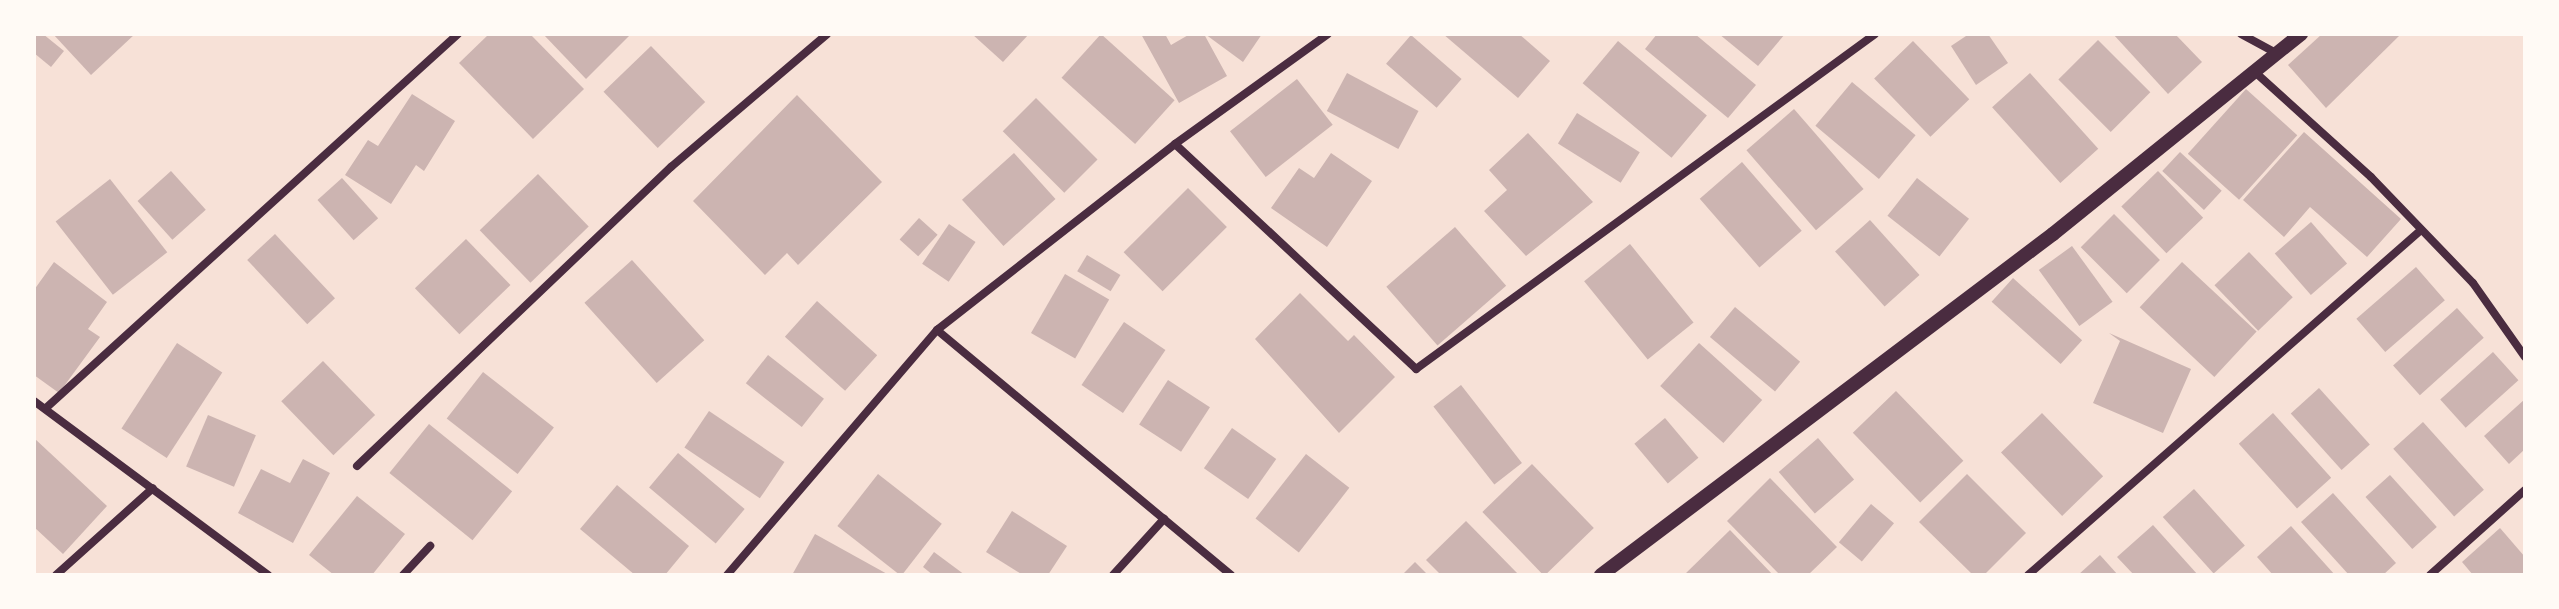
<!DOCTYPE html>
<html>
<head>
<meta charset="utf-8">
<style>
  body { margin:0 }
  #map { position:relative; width:2559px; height:609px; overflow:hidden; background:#f7e1d7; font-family:"DejaVu Sans",sans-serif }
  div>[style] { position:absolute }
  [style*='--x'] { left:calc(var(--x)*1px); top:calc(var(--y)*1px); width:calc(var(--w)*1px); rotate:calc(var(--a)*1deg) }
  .building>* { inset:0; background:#ccb4b1; transform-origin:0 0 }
  .minor>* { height:8px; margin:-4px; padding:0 4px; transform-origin:4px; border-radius:4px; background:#4a2c40 }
  .tertiary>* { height:14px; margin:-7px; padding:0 7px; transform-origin:7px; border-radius:7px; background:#4a2c40 }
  span { translate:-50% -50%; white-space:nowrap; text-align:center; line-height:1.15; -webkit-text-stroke:8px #fffaf5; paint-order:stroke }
  .frame { position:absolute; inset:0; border:36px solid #fffaf5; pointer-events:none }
</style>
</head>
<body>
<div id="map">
  <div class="building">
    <i style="clip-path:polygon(34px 34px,43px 34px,64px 51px,51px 67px,34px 53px)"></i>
    <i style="clip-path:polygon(53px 34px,135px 34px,91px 75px)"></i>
    <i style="clip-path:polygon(489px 34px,530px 34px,584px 89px,533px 139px,459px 63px)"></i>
    <i style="clip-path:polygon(543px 34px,631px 34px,586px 79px)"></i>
    <i style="clip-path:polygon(972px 34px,1029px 34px,1003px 62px)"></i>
    <i style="left:1101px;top:34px;width:99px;height:59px;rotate:42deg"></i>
    <i style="clip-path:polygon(1141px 34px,1165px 34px,1171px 45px,1190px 34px,1204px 34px,1227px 76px,1179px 103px)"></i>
    <i style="clip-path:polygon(1205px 34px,1262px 34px,1243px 62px)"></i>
    <i style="clip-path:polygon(1443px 34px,1519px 34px,1550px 61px,1518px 98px)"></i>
    <i style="clip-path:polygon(1657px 34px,1695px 34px,1756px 85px,1728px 118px,1645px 49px)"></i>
    <i style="clip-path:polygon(1719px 34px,1785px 34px,1758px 66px)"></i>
    <i style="clip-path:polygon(1969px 34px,1988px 34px,2008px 63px,1976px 85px,1951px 46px)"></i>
    <i style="clip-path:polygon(2113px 34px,2175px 34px,2202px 62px,2168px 94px)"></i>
    <i style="clip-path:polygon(2322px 34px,2401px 34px,2326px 108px,2288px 65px)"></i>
    <i style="left:1411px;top:35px;width:67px;height:38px;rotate:41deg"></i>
    <i style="left:2098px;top:40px;width:74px;height:56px;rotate:45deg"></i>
    <i style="left:1618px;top:41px;width:116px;height:55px;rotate:40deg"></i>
    <i style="left:1913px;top:41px;width:81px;height:54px;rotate:46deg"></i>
    <i style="left:651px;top:46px;width:78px;height:66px;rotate:46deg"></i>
    <i style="left:1347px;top:73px;width:81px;height:43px;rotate:28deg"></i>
    <i style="left:2030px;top:73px;width:102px;height:51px;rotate:48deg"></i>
    <i style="left:1297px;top:79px;width:58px;height:85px;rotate:52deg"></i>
    <i style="left:1852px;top:82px;width:83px;height:57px;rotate:40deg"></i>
    <i style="left:2246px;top:89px;width:69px;height:87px;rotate:42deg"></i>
    <i style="clip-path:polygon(412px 94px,455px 121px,424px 171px,416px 165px,391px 204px,345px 175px,368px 140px,378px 146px)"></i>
    <i style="clip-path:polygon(797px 95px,882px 182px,798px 265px,787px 253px,765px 275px,693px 201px)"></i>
    <i style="left:1036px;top:98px;width:87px;height:47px;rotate:45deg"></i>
    <i style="left:1794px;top:109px;width:106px;height:63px;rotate:49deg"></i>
    <i style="left:1577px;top:113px;width:74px;height:36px;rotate:32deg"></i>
    <i style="clip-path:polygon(2304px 132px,2401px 219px,2367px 257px,2310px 207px,2284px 237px,2243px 200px)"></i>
    <i style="clip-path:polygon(1528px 133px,1593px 202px,1526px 256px,1484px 211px,1507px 190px,1489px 170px)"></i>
    <i style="left:2180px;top:152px;width:57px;height:26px;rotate:43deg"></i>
    <i style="left:1014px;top:153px;width:62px;height:70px;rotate:48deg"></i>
    <i style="clip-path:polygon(1331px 153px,1372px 181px,1327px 247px,1271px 208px,1299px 168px,1314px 178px)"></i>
    <i style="left:1742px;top:162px;width:91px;height:56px;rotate:49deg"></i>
    <i style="left:171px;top:171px;width:52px;height:45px;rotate:48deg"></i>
    <i style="left:2158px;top:171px;width:65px;height:51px;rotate:46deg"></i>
    <i style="left:538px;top:174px;width:73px;height:81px;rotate:46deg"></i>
    <i style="left:342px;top:178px;width:54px;height:33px;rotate:48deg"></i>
    <i style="left:1917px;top:178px;width:66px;height:48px;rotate:38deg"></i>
    <i style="left:110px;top:179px;width:93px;height:69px;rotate:52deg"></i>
    <i style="left:1188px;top:188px;width:55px;height:91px;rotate:45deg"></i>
    <i style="left:2114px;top:214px;width:65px;height:47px;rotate:45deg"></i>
    <i style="left:919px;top:218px;width:25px;height:29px;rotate:42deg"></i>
    <i style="left:1870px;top:220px;width:74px;height:47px;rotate:48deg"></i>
    <i style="left:2311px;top:222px;width:55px;height:48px;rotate:49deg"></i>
    <i style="left:949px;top:224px;width:32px;height:48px;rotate:34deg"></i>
    <i style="left:1455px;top:227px;width:78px;height:91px;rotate:49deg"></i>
    <i style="left:275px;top:234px;width:88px;height:38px;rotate:47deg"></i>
    <i style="left:466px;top:239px;width:64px;height:71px;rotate:46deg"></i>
    <i style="left:1630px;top:244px;width:101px;height:59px;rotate:51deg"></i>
    <i style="left:2072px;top:246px;width:69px;height:41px;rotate:54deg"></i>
    <i style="left:2249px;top:252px;width:63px;height:48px;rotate:46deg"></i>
    <i style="left:1087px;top:255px;width:39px;height:19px;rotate:31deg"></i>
    <i style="left:632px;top:260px;width:108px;height:64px;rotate:48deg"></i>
    <i style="clip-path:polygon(54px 262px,107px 302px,88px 329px,100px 337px,59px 393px,34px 375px,34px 290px)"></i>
    <i style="left:2182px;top:262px;width:102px;height:62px;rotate:43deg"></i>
    <i style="left:2416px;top:267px;width:44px;height:79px;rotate:49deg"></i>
    <i style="left:1065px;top:274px;width:51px;height:68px;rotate:30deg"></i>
    <i style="left:2013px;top:278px;width:93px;height:32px;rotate:42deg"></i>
    <i style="clip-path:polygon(1300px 293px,1348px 341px,1354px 335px,1395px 377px,1339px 433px,1255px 339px)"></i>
    <i style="left:817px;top:301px;width:81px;height:48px;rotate:42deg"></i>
    <i style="left:1735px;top:307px;width:85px;height:39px;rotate:40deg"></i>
    <i style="left:2457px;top:308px;width:40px;height:86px;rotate:48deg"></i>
    <i style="left:1124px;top:322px;width:50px;height:76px;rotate:34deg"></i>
    <i style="clip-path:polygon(2109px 333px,2191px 369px,2163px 433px,2093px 403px,2120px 341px)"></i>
    <i style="left:177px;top:343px;width:54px;height:102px;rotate:33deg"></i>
    <i style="left:1699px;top:343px;width:85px;height:58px;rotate:42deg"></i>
    <i style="left:2493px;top:352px;width:38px;height:71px;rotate:48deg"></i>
    <i style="left:768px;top:355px;width:71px;height:36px;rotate:38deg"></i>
    <i style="left:323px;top:361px;width:75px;height:58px;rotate:46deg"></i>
    <i style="left:483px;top:372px;width:90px;height:59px;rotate:38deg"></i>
    <i style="left:1168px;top:380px;width:50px;height:53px;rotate:33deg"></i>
    <i style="left:1461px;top:385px;width:99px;height:35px;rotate:52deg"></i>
    <i style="left:2319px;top:388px;width:76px;height:38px;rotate:48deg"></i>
    <i style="left:1896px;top:391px;width:97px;height:60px;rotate:46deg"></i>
    <i style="clip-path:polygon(2525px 399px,2525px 449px,2509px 464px,2484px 436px)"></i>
    <i style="left:709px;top:411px;width:91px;height:44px;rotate:34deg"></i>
    <i style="left:2042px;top:413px;width:88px;height:57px;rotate:46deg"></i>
    <i style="left:2273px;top:413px;width:87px;height:46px;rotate:48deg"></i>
    <i style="left:208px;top:415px;width:52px;height:56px;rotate:23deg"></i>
    <i style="left:1665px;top:418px;width:52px;height:40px;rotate:50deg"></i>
    <i style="left:2423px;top:422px;width:91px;height:40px;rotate:48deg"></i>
    <i style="left:429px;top:424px;width:107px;height:63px;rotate:39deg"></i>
    <i style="left:1232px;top:428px;width:54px;height:49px;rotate:35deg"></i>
    <i style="clip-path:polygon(34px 438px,107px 506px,63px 554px,34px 527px)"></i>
    <i style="left:1818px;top:438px;width:55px;height:52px;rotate:49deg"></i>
    <i style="left:678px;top:453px;width:87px;height:45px;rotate:40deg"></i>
    <i style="left:1306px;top:454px;width:55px;height:82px;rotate:38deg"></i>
    <i style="clip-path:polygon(303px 459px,330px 473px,293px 543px,238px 513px,261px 469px,290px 483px)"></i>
    <i style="left:1532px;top:464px;width:89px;height:69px;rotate:46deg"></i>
    <i style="left:878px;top:474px;width:81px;height:66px;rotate:38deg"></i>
    <i style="clip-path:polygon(1967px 474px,2026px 533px,1984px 575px,1973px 575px,1919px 522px)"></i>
    <i style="left:2390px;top:475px;width:70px;height:33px;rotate:48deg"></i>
    <i style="clip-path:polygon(1770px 478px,1837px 547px,1808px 575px,1780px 575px,1727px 521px)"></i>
    <i style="clip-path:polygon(617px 485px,689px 546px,665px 575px,635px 575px,580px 529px)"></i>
    <i style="left:2194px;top:489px;width:76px;height:42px;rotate:48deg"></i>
    <i style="clip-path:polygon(2333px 493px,2396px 563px,2383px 575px,2349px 575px,2301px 522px)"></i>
    <i style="clip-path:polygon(357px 496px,405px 534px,372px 575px,334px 575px,309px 555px)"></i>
    <i style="left:1871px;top:504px;width:30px;height:50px;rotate:40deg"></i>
    <i style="clip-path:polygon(1012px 511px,1067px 546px,1048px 575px,1023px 575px,986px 552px)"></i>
    <i style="clip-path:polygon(1466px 521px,1519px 575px,1441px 575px,1426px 560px)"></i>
    <i style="clip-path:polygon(2153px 525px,2198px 575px,2134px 575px,2117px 557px)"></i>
    <i style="clip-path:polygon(2291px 526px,2335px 575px,2273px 575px,2257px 557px)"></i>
    <i style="clip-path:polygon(2500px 528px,2525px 557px,2525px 575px,2473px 575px,2462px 562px)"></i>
    <i style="clip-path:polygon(1730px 530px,1773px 575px,1684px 575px)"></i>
    <i style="clip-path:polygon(815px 534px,889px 575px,792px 575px)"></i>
    <i style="clip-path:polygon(934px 552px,965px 575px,933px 575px,923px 567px)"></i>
    <i style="clip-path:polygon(2100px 555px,2118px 575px,2078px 575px)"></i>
    <i style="clip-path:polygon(1415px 562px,1428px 575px,1402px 575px)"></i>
  </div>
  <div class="minor">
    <i style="--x:2241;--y:34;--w:42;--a:28.4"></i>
    <i style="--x:2256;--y:73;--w:155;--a:42.1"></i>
    <i style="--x:2371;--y:177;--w:147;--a:46.1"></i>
    <i style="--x:2473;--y:283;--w:90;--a:54.9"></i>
    <i style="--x:1175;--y:144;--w:330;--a:43"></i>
    <i style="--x:1416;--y:369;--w:568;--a:-36.12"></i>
    <i style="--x:937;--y:330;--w:383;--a:39.8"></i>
    <i style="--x:34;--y:401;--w:292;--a:36.6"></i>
    <i style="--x:46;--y:408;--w:556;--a:-42.23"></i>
    <i style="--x:357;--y:466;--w:434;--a:-43.6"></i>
    <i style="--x:671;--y:167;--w:205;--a:-40.4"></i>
    <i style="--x:56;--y:575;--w:130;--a:-41.9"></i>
    <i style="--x:403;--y:575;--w:40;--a:-47"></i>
    <i style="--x:727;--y:575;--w:323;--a:-49.4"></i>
    <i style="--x:937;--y:330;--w:302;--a:-38"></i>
    <i style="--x:1175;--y:144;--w:188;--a:-35.7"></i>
    <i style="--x:1113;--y:575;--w:76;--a:-47.7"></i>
    <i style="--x:2028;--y:575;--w:523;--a:-41.28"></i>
    <i style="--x:2430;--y:575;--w:127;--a:-41.8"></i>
  </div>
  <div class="tertiary">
    <i style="--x:1601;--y:575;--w:566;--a:-37.03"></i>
    <i style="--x:2053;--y:234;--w:319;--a:-38.9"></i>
  </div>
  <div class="frame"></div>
</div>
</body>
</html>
